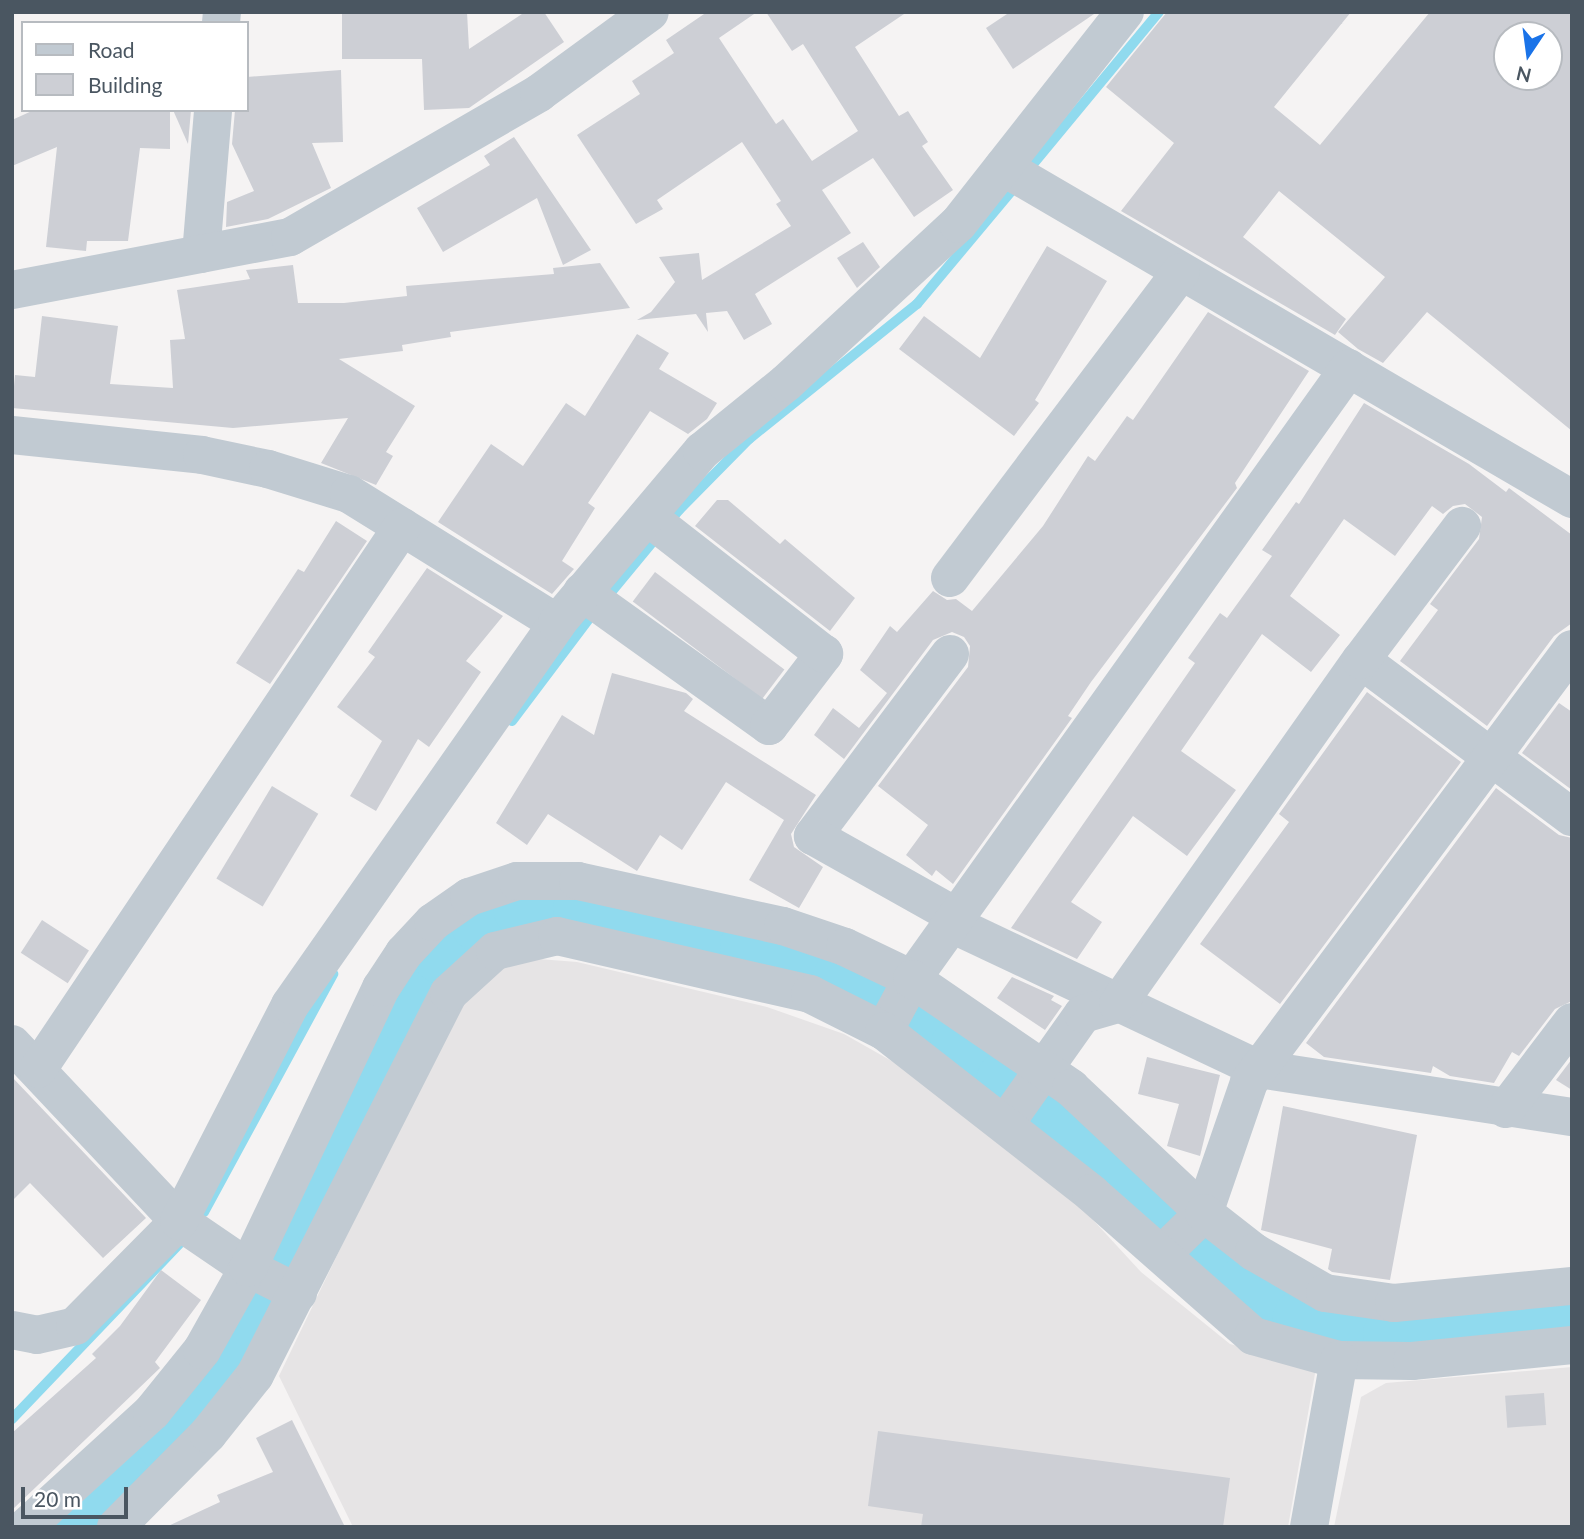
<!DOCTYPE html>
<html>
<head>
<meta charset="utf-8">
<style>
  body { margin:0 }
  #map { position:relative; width:1584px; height:1539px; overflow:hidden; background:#f5f3f3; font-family:Lato,sans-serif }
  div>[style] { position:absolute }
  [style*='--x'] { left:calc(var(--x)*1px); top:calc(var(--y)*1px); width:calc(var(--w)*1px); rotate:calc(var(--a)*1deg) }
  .education>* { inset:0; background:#e6e4e5 }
  .stream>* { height:10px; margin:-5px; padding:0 5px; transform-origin:5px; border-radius:5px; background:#90daee }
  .river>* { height:65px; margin:-32.5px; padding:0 32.5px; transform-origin:32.5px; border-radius:32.5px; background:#90daee }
  .building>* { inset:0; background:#cdcfd5; transform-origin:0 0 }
  .minor>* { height:38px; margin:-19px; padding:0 19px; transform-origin:19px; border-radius:19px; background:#c1cad2 }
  span { translate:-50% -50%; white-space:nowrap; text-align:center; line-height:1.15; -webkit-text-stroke:5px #fff; paint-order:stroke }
  .frame { position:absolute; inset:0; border:14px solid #4a5661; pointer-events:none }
  .legend { position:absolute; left:21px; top:21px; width:228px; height:91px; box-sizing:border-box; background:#fff; border:2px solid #b7bbc0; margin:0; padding:9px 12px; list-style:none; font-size:21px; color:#4a5661 }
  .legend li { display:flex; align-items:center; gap:14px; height:35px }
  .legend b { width:35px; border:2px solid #b7bbc0 }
  .north { position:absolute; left:1493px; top:21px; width:70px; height:70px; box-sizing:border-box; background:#fff; border:2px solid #b7bbc0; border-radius:50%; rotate:193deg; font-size:19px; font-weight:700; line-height:28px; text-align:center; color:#4a5661 }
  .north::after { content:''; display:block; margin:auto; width:24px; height:32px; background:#1a73e8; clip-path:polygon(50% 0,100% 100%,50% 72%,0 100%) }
  .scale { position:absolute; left:21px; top:1487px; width:107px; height:32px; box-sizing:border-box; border:4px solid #4a5661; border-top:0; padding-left:9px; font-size:21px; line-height:24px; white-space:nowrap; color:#4a5661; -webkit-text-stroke:5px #fff; paint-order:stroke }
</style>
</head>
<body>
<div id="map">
  <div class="education">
    <i style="clip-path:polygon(539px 959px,577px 962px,767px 1007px,844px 1034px,927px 1081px,1083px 1209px,1141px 1272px,1230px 1344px,1316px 1368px,1288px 1527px,353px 1527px,279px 1376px,454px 1012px,498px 966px)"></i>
    <i style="clip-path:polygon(1572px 1367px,1572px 1527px,1334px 1527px,1361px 1397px,1386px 1383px)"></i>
  </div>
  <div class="stream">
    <i style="--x:1029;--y:169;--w:204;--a:-50.4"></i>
    <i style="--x:612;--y:591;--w:105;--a:-50.4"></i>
    <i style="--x:679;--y:510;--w:100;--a:-45.4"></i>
    <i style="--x:749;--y:439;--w:216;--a:-38.8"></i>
    <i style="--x:917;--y:304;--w:158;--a:-50.1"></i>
    <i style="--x:512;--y:721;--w:128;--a:-53"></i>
    <i style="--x:204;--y:1212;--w:271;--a:-61.5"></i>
    <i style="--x:12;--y:1419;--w:256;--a:-46.3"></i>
  </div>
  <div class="river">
    <i style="--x:71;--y:1527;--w:130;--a:-41.6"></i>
    <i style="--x:168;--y:1441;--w:84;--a:-50.8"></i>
    <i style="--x:221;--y:1376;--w:142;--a:-60.6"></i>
    <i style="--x:291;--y:1252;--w:268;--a:-65.3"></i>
    <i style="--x:403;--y:1009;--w:70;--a:-56.1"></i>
    <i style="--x:442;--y:951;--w:50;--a:-36.9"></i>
    <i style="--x:482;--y:921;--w:45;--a:-18"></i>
    <i style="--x:525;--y:907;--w:60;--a:1.9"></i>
    <i style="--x:585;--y:909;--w:171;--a:12.5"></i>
    <i style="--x:752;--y:946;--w:98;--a:19"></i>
    <i style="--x:845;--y:978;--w:136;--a:30.5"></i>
    <i style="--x:962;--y:1047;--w:57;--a:36.5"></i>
    <i style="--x:1008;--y:1081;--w:316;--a:40.8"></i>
    <i style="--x:1247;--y:1287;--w:66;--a:30.1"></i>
    <i style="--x:1304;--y:1320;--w:92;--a:8.7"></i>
    <i style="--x:1395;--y:1334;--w:178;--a:-5.5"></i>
  </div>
  <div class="building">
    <i style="clip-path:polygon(342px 12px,467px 12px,469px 49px,525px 12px,544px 12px,564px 42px,469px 108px,424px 110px,422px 59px,342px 59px)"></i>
    <i style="clip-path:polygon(707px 12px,757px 12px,719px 38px,776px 124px,783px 119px,812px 161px,858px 131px,803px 44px,792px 51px,766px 12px,907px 12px,855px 47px,899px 116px,908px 111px,928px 142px,922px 146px,953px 190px,914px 217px,873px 158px,822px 190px,851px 233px,755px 294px,772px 324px,744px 340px,727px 311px,706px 313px,708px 332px,696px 314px,637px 320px,651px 312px,675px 282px,659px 257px,699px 253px,702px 280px,791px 226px,776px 204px,781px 201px,742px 142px,657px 200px,663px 209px,636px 224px,577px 135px,640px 94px,632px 81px,674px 53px,666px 40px)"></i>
    <i style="clip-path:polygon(1010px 12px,1097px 12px,1013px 69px,986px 28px)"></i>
    <i style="clip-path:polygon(evenodd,1167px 12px,1351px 12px,1274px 107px,1320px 145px,1430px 12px,1572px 12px,1572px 431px,1427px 312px,1383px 363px,1358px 349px,1338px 332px,1385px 277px,1279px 191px,1243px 237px,1346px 319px,1335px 335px,1121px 211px,1174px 143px,1106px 87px,1167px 12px,1507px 35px,1549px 35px,1549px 77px,1507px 77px,1507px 35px)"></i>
    <i style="clip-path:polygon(341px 70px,343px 142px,312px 143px,331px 188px,268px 219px,226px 227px,227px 202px,254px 191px,232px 144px,235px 110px,247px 110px,247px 77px)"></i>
    <i style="clip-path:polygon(34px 110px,170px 110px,170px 149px,140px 148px,128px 241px,87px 241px,86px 251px,46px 247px,57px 147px,12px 166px,12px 120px)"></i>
    <i style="clip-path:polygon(173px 110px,191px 110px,188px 144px)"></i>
    <i style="clip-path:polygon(514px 137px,591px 250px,563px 265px,537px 198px,443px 252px,417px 208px,490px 165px,484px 156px)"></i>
    <i style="clip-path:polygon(863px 242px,880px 267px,857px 288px,837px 258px)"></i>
    <i style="clip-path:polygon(1047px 246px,1107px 281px,1035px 400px,1039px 403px,1014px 436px,899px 349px,924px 316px,980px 358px)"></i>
    <i style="clip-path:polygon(600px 263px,630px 308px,450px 332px,451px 337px,402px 345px,403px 351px,339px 359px,415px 406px,386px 452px,393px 456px,376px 485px,321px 463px,348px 418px,233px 428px,12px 408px,15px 375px,35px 377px,42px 316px,118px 326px,110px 384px,173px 388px,170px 340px,185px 339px,177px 290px,250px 279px,246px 270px,293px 265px,298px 303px,344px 303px,407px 296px,406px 286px,554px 274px,553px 268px)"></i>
    <i style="clip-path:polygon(1208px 312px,1309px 371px,1235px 483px,1237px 488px,1091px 682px,1068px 716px,1072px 718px,953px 884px,936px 870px,932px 876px,906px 855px,928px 825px,878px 786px,968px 667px,970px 646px,964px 637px,952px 632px,933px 640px,844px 759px,814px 735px,833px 708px,859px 728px,887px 693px,860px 670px,890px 626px,897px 632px,933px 591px,947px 600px,956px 599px,972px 611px,1043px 526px,1088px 456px,1095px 461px,1127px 416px,1133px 420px)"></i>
    <i style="clip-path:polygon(637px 334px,669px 353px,659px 369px,717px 403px,707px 419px,688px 434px,650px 411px,588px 503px,595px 508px,562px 561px,574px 569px,552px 594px,438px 522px,491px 444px,523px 466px,566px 403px,585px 416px)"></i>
    <i style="clip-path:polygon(1364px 403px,1469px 464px,1506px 492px,1509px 488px,1572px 535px,1572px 623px,1554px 636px,1487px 726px,1400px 661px,1438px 610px,1430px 604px,1479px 539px,1482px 517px,1465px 504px,1453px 506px,1443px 514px,1432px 506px,1395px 556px,1344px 519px,1290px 596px,1340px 635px,1311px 672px,1262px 634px,1181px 751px,1236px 790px,1187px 856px,1133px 816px,1071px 902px,1102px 922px,1077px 959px,1011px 928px,1195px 663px,1188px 658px,1220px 613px,1227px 618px,1272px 556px,1262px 550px,1296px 502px,1299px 504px)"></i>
    <i style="clip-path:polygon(717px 500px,728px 500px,780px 544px,785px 539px,855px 598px,830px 631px,695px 526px)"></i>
    <i style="clip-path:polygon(336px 521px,367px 541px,270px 684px,236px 663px,298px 569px,304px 572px)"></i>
    <i style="clip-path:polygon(427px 568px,503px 616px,466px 661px,481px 672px,429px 747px,418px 739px,376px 811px,350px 796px,382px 741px,337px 707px,375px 657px,368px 652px)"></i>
    <i style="left:655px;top:572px;width:162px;height:37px;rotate:37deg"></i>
    <i style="clip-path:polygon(612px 673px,686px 693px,693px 699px,684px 711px,816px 795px,791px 834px,794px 847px,823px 867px,799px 908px,749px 880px,784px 820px,726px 782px,682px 850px,660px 835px,637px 871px,548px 814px,527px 845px,496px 823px,562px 715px,594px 735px)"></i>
    <i style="clip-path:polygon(1367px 692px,1461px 762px,1280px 1004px,1200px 944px,1289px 822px,1279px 814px)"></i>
    <i style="clip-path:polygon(1559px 703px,1572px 712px,1572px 790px,1522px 753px)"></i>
    <i style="left:272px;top:786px;width:54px;height:108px;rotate:31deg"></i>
    <i style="clip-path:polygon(1496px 788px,1559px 835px,1572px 838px,1572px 1001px,1555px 1009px,1519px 1056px,1512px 1052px,1494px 1083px,1450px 1076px,1433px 1066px,1431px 1073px,1324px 1057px,1306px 1043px)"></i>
    <i style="left:42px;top:920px;width:56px;height:39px;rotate:33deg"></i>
    <i style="clip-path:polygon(1012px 977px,1054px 996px,1051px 1000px,1062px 1006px,1045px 1030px,997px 998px)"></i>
    <i style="clip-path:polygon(1147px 1057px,1220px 1075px,1200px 1156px,1167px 1146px,1179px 1104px,1138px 1094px)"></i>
    <i style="clip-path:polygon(1572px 1059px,1572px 1090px,1556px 1080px)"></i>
    <i style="clip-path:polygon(12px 1077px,146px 1218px,103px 1258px,30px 1183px,12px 1201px)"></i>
    <i style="clip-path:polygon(1283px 1106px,1417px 1135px,1390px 1280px,1332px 1272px,1328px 1269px,1332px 1249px,1261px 1230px)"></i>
    <i style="clip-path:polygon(161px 1270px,201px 1300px,155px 1362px,160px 1368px,12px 1510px,12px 1433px,96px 1358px,92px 1354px,120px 1326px)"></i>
    <i style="left:1544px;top:1393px;width:32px;height:39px;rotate:86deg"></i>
    <i style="clip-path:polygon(292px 1420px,345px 1527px,166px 1527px,220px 1502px,217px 1495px,273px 1472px,256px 1438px)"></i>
    <i style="clip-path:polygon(878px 1431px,1230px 1478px,1223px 1527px,921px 1527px,923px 1514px,868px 1506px)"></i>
  </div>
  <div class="minor">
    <i style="--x:221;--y:23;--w:11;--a:-85"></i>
    <i style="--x:1003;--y:167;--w:659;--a:30.26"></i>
    <i style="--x:201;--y:254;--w:144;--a:-85.2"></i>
    <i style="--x:12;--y:290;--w:283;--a:-10.8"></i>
    <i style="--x:290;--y:237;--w:288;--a:-30"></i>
    <i style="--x:539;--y:93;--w:137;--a:-36.1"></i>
    <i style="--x:12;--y:435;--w:191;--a:6"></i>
    <i style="--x:202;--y:455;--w:67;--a:12"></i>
    <i style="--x:268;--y:469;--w:85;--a:17.2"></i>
    <i style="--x:349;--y:494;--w:245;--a:31.8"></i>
    <i style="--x:950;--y:578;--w:383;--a:-53"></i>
    <i style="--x:582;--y:592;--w:230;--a:35.6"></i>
    <i style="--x:769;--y:726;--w:91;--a:-52.6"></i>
    <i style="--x:824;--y:654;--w:224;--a:-142.1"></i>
    <i style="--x:950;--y:654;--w:228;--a:127"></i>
    <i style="--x:813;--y:836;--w:167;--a:29.3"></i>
    <i style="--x:1361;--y:660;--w:263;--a:36.7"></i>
    <i style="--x:954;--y:925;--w:336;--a:25.3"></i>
    <i style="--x:1258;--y:1069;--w:318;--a:8.7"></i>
    <i style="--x:884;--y:1031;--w:59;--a:-61.7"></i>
    <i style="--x:912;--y:979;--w:751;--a:-54.43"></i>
    <i style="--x:12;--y:1044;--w:243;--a:46.7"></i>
    <i style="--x:179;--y:1221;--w:83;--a:34.3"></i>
    <i style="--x:248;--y:1268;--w:56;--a:26.6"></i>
    <i style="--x:38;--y:1069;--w:653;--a:-56.12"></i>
    <i style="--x:1506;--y:1109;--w:109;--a:-52.8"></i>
    <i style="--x:1005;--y:1124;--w:135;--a:-54.7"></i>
    <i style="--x:1083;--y:1014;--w:36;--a:-16"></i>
    <i style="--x:1118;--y:1004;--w:421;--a:-54.8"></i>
    <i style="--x:1361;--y:660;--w:168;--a:-53"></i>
    <i style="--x:1162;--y:1254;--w:59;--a:-44.3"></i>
    <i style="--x:1204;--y:1213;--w:139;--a:-71"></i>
    <i style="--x:1249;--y:1082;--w:540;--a:-53.28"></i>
    <i style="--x:12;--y:1330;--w:25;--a:11"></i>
    <i style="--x:37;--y:1335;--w:39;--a:-13"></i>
    <i style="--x:75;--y:1326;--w:148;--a:-45.3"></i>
    <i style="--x:179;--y:1221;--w:243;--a:-62.8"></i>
    <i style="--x:290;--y:1005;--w:466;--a:-55"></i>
    <i style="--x:557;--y:623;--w:225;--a:-49.9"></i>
    <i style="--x:702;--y:451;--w:108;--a:-39"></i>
    <i style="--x:786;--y:383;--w:234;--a:-42.8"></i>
    <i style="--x:958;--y:224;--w:270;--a:-51.8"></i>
    <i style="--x:26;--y:1527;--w:171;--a:-42.4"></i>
    <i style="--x:152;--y:1412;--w:80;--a:-51.1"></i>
    <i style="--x:202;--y:1350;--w:94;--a:-60.7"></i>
    <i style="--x:248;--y:1268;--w:310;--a:-64.6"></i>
    <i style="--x:381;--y:988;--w:42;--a:-56.7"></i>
    <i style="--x:404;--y:953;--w:42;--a:-46.9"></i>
    <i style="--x:433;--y:922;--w:44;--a:-34.8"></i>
    <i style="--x:469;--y:897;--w:51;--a:-18.4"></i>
    <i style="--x:517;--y:881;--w:61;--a:0"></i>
    <i style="--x:578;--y:881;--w:210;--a:12.4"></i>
    <i style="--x:783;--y:926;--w:65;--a:18.7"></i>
    <i style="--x:845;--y:947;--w:74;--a:25.5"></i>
    <i style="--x:912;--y:979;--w:193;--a:34.4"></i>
    <i style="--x:1071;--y:1088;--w:183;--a:43.2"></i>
    <i style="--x:1204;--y:1213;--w:63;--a:38"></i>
    <i style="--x:1254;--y:1252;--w:82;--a:30"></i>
    <i style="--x:1325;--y:1293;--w:70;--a:8.2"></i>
    <i style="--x:1394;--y:1303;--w:179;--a:-5.5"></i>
    <i style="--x:116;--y:1527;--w:131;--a:-45.3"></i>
    <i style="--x:208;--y:1434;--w:75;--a:-51.5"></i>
    <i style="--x:255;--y:1375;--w:428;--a:-63.1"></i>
    <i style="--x:449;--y:993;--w:62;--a:-42.4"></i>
    <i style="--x:495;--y:951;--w:64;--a:-13.6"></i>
    <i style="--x:557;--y:936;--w:260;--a:12.9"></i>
    <i style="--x:810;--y:994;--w:83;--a:26.6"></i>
    <i style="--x:884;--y:1031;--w:263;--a:38"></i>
    <i style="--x:1091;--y:1193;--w:216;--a:41.4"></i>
    <i style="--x:1253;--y:1336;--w:89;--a:15.6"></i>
    <i style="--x:1339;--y:1360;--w:73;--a:0.8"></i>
    <i style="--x:1412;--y:1361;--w:161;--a:-5.7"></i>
    <i style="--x:1309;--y:1527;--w:170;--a:-79.8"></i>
  </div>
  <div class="frame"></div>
  <ul class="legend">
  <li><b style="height:9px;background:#c1cad2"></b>Road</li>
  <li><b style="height:19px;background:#cdcfd5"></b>Building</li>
  </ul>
  <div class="north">N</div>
  <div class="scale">20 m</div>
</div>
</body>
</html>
